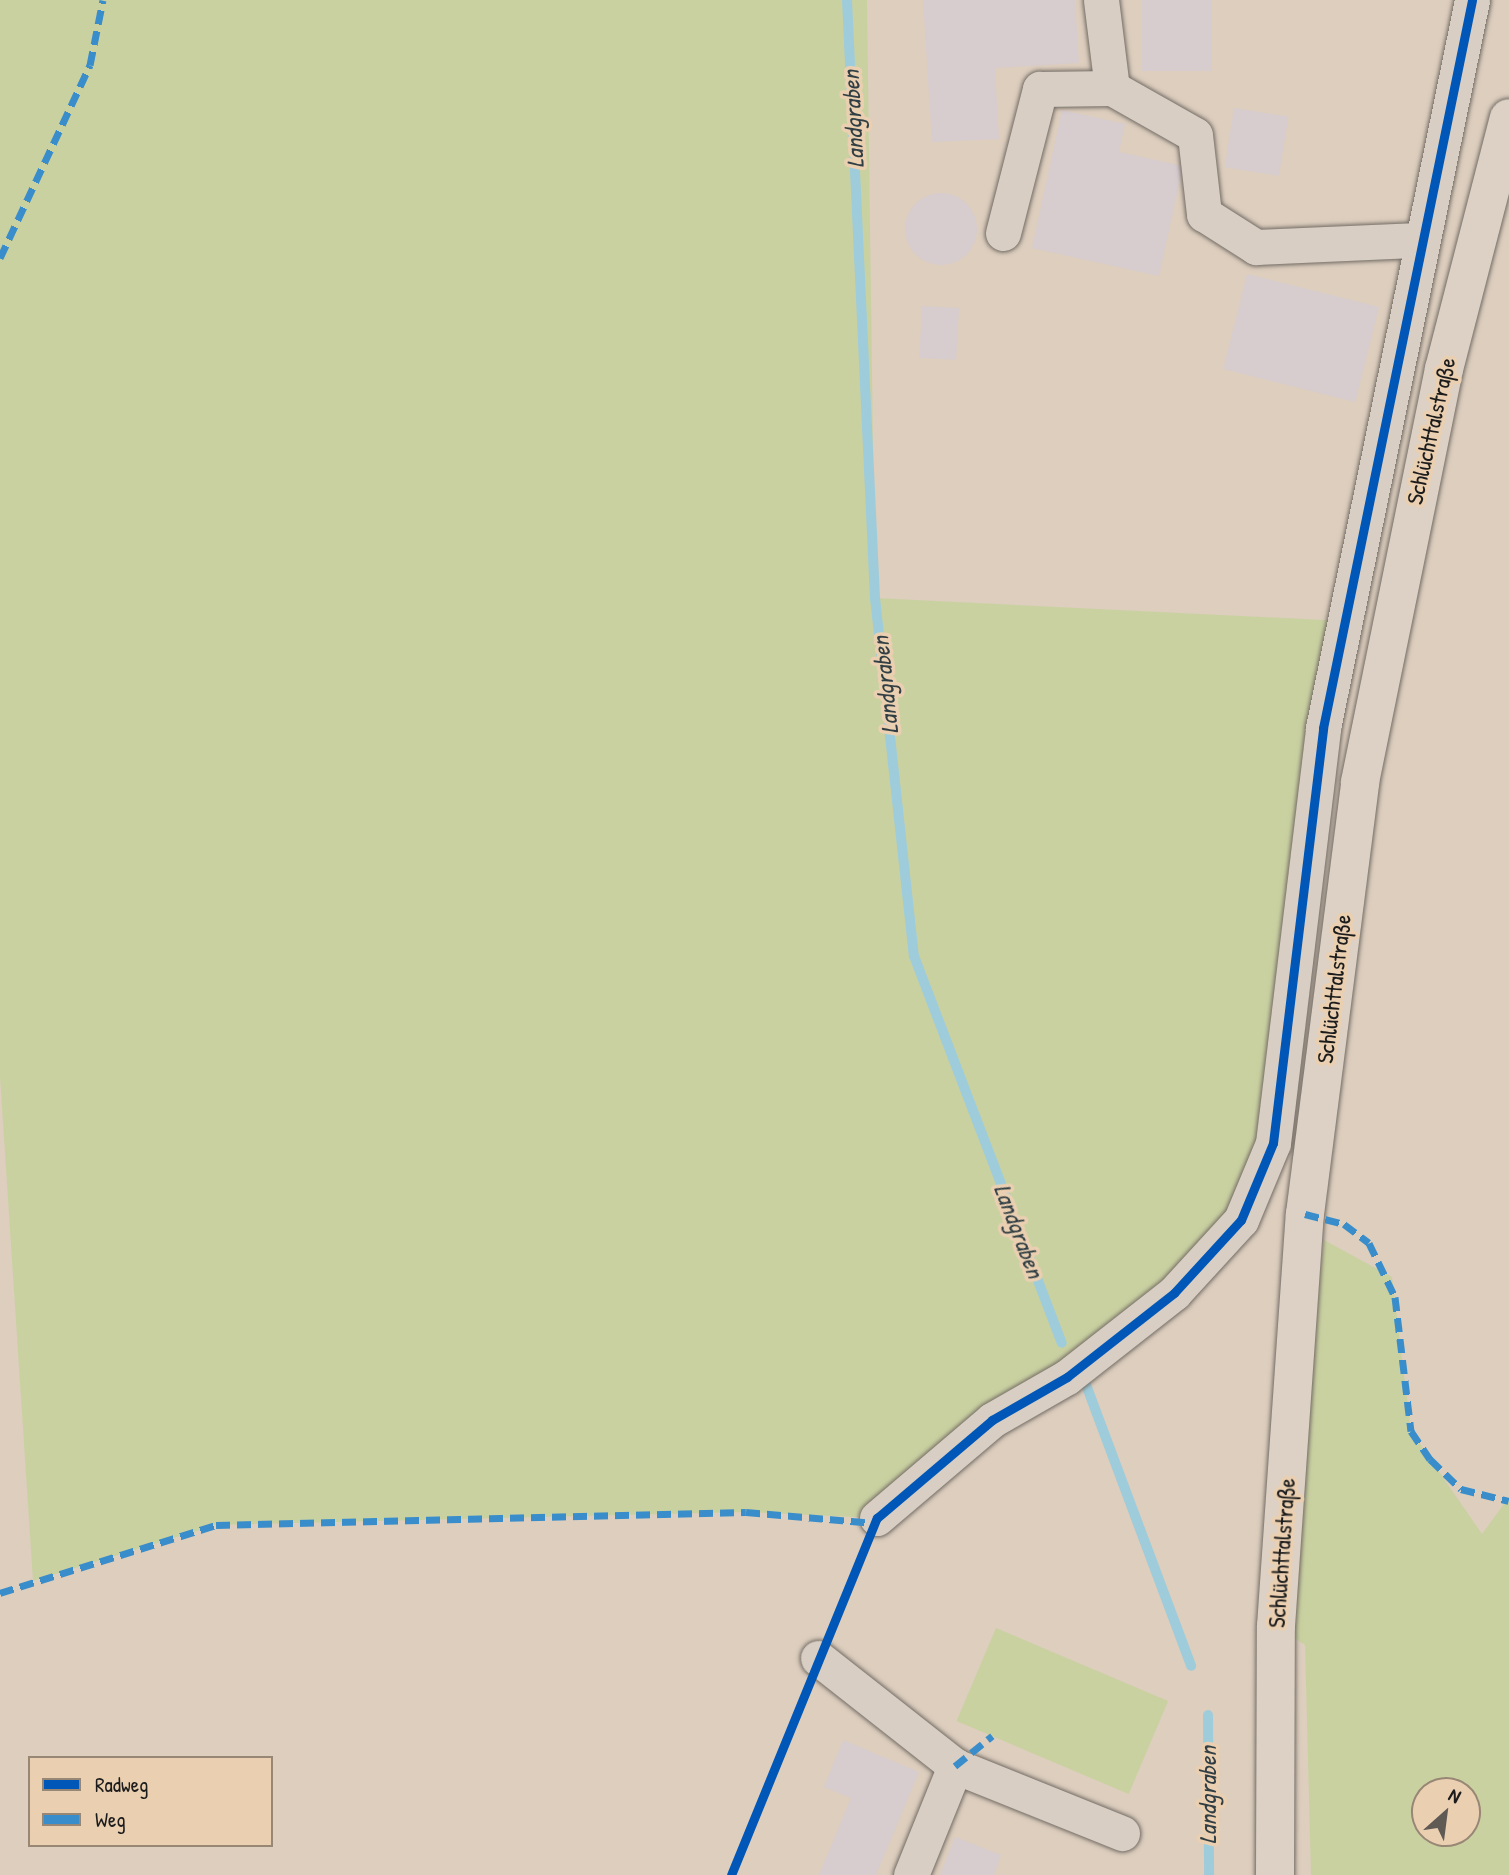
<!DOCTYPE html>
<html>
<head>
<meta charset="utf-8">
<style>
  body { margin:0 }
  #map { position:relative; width:1509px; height:1875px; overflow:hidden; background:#ddcebe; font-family:"Patrick Hand",sans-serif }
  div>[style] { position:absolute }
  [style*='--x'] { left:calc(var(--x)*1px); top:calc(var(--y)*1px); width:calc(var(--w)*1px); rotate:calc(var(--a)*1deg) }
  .green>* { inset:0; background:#cad1a1; transform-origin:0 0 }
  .stream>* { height:10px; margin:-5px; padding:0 5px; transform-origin:5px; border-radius:5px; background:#9fccda }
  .building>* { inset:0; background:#d7ccce; transform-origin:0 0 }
  .round { border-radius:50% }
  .roads { filter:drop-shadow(0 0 2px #736c65) drop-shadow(0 0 2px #736c65) }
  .minor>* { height:35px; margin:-17.5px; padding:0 17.5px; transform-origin:17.5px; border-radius:17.5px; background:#d8cec3 }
  .major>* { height:38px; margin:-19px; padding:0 19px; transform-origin:19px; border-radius:19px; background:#dcd1c4 }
  .quiet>* { height:7px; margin-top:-3.5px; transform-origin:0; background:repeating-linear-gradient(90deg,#388dca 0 14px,transparent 0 21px) }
  .cycleway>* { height:9px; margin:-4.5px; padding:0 4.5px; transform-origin:4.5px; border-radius:4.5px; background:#0057b8 }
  span { translate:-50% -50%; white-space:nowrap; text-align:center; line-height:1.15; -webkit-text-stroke:7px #eacfb1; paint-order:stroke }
  .street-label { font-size:23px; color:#1c1c1c }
  .water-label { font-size:24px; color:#313f44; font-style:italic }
  .legend { position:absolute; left:28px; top:1756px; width:245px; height:91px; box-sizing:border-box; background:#eacfb1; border:2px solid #988775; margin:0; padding:9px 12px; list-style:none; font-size:21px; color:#1c1c1c }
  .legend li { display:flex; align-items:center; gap:14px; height:35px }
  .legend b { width:35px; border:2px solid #988775 }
  .north { position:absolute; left:1411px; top:1777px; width:70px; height:70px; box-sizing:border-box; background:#eacfb1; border:2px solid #988775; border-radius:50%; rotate:28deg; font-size:19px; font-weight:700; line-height:28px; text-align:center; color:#1c1c1c }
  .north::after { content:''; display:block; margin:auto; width:24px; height:32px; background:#605a55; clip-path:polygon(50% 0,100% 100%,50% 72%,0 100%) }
</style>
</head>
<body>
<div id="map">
  <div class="green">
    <i style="clip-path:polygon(0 0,867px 0,875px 598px,1344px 621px,1273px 1143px,1241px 1220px,877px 1518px,746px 1512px,216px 1525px,33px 1581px,0 1077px)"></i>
    <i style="clip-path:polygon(evenodd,1324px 1240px,1392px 1277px,1411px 1431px,1482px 1534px,1509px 1497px,1509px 1875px,1311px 1875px,1305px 1645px,1276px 1626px,1324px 1240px,1425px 1791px,1467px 1791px,1467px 1833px,1425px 1833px,1425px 1791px)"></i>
    <i style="left:996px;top:1628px;width:187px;height:101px;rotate:23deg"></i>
  </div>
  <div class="stream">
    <i style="--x:847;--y:0;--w:599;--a:87.32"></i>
    <i style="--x:875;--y:598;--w:360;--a:83.8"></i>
    <i style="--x:914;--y:956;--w:414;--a:69.1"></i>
    <i style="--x:1085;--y:1382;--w:303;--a:69.5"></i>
    <i style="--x:1208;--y:1715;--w:160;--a:89.6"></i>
  </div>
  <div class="building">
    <i style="clip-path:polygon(923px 0,1075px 0,1079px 63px,995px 68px,999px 139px,932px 142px)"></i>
    <i style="left:1142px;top:0;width:70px;height:71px"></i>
    <i style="left:1234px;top:108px;width:55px;height:60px;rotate:9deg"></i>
    <i style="clip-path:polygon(1062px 110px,1125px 124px,1119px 152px,1183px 166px,1159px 276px,1032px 248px)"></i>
    <i class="round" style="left:905px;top:193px;width:72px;height:72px"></i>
    <i style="left:1247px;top:274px;width:136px;height:98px;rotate:14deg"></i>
    <i style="left:922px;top:306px;width:37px;height:52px;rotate:3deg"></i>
    <i style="clip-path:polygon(843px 1740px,919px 1772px,876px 1875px,819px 1875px,851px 1798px,824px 1787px)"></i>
    <i style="clip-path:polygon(955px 1837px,1001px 1855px,994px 1875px,940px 1875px)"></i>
  </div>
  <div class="roads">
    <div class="minor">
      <i style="--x:1101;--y:0;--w:89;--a:82.9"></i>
      <i style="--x:1112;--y:88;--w:95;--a:29.5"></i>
      <i style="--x:1195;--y:135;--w:80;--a:83.5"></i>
      <i style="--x:1204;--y:214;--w:62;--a:32.4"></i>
      <i style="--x:1256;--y:247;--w:163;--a:-2.5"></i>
      <i style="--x:1003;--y:233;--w:149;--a:-75.6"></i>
      <i style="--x:1040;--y:89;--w:72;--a:-0.8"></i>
      <i style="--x:877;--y:1518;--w:151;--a:-40.4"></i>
      <i style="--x:992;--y:1420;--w:86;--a:-29.8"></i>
      <i style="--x:1067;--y:1377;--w:136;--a:-38.1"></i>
      <i style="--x:1174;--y:1293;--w:99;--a:-47.5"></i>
      <i style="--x:1241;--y:1220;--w:83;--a:-67.4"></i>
      <i style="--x:1273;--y:1143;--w:418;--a:-83.1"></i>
      <i style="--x:1323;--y:728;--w:743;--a:-78.43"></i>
      <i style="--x:818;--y:1658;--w:174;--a:38.2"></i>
      <i style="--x:955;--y:1766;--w:180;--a:21.9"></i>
      <i style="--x:911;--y:1875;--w:118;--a:-68"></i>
    </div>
    <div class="major">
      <i style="--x:1275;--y:1875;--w:249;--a:-89.8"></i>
      <i style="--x:1276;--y:1626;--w:413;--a:-86"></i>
      <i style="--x:1305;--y:1214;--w:435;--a:-82.7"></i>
      <i style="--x:1360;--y:782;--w:421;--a:-78.5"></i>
      <i style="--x:1444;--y:369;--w:259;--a:-75.5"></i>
    </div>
  </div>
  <div class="quiet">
    <i style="--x:0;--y:258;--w:213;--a:-65"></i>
    <i style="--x:90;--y:65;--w:66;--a:-78.7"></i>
    <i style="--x:1305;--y:1214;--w:40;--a:14.4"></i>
    <i style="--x:1344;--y:1224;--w:31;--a:37"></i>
    <i style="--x:1369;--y:1243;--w:60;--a:64.3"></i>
    <i style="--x:1395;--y:1297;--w:135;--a:83.2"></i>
    <i style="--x:1411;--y:1431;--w:34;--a:56"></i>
    <i style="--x:1430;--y:1459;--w:43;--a:44.1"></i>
    <i style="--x:1461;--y:1489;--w:49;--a:14"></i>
    <i style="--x:0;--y:1593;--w:226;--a:-17.5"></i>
    <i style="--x:216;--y:1525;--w:530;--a:-1.41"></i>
    <i style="--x:746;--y:1512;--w:129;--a:4.9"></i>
    <i style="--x:955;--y:1766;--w:48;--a:-39"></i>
  </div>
  <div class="cycleway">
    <i style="--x:731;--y:1875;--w:386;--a:-67.8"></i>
    <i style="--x:877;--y:1518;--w:151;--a:-40.4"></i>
    <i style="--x:992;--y:1420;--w:86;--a:-29.8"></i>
    <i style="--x:1067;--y:1377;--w:136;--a:-38.1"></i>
    <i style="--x:1174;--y:1293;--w:99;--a:-47.5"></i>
    <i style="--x:1241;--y:1220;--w:83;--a:-67.4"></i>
    <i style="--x:1273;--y:1143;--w:418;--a:-83.1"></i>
    <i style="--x:1323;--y:728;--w:743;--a:-78.43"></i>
  </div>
  <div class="street-label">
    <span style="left:1431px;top:431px;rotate:-77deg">Schlüchttalstraße</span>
    <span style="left:1334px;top:989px;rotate:-83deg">Schlüchttalstraße</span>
    <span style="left:1282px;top:1553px;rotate:-86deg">Schlüchttalstraße</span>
  </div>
  <div class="water-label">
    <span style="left:853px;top:119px;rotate:-93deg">Landgraben</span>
    <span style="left:885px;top:685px;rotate:-96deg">Landgraben</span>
    <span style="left:1019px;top:1231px;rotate:69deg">Landgraben</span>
    <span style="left:1208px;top:1795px;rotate:-90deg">Landgraben</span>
  </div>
  <ul class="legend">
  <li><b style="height:9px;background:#0057b8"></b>Radweg</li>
  <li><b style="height:9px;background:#388dca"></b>Weg</li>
  </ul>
  <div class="north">N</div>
</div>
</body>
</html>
